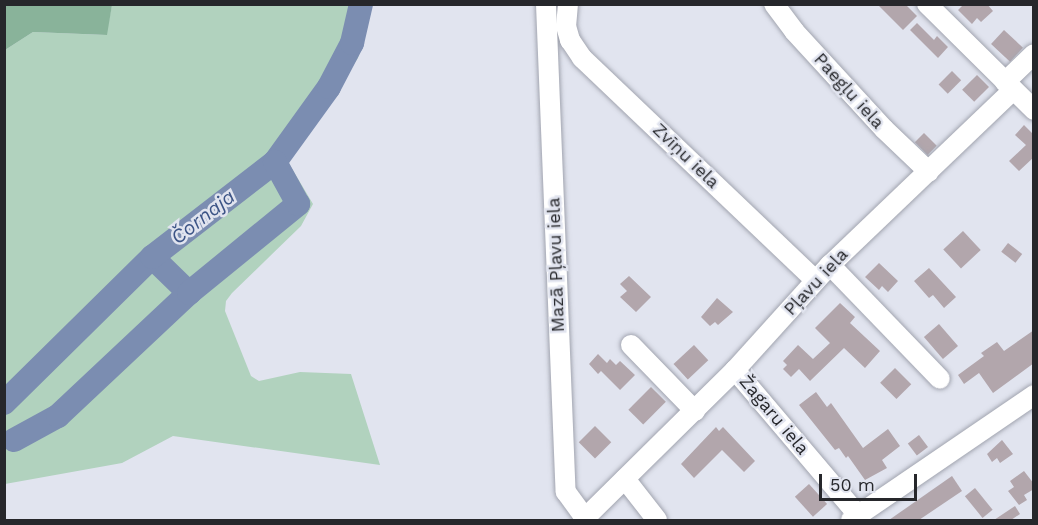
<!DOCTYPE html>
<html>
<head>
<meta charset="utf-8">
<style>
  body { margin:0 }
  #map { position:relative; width:1038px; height:525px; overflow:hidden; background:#e1e4ef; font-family:"Work Sans",sans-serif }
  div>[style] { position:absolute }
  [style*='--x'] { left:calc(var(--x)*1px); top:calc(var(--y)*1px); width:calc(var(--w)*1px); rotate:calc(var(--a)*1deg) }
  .green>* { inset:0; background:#b1d2be }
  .forest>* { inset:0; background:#89b39a }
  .river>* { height:24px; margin:-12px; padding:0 12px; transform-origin:12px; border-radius:12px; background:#7b8db1 }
  .building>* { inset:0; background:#b2a6ac; transform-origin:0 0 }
  .roads { filter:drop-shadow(0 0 2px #a1a4af) drop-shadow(0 0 2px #a1a4af) }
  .minor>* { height:20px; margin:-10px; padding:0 10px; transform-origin:10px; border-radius:10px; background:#fff }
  span { translate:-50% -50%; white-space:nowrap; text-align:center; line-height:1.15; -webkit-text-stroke:5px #e1e4ef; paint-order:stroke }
  .street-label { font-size:18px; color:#26272b }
  .water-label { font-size:20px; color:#3c5486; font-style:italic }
  .frame { position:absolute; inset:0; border:6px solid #26272b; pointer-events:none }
  .scale { position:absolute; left:819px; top:474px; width:98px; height:27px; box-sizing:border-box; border:3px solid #26272b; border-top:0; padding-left:8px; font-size:18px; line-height:21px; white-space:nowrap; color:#26272b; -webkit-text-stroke:4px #e1e4ef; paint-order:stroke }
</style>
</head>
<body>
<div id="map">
  <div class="green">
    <i style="clip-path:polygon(112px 5px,371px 5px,358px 58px,288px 162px,313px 204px,301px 226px,232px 293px,226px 301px,225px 311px,251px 376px,259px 381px,300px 372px,351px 374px,380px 465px,173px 436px,122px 463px,5px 484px,5px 50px,33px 32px,106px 35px)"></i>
  </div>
  <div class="forest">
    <i style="clip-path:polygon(5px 4px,112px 4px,112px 5px,107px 35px,33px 32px,5px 50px)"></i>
  </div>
  <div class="river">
    <i style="--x:152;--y:257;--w:52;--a:44.2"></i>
    <i style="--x:4;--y:403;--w:208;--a:-44.6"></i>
    <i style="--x:152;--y:257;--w:155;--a:-37.7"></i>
    <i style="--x:275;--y:162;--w:92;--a:-54.2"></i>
    <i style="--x:329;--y:87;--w:50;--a:-62.4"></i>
    <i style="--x:352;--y:43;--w:40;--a:-77"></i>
    <i style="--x:14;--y:440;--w:50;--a:-28.6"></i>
    <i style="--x:58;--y:416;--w:180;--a:-43.2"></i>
    <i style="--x:189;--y:293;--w:141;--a:-39.2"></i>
    <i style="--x:298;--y:204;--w:48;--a:-118.7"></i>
  </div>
  <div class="building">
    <i style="clip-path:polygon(877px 4px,905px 4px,917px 16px,903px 30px)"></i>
    <i style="clip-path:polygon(964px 4px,987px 4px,993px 11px,981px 22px,977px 18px,972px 24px,958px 10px)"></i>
    <i style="clip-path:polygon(917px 23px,934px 40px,937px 36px,948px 47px,938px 58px,910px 30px)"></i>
    <i style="left:1004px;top:30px;width:26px;height:19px;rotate:43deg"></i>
    <i style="left:952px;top:71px;width:13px;height:19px;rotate:45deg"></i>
    <i style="left:977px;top:75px;width:17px;height:21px;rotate:45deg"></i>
    <i style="clip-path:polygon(1024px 125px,1034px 135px,1034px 157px,1019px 171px,1009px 161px,1026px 145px,1015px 135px)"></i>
    <i style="left:924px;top:133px;width:18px;height:13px;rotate:45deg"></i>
    <i style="left:963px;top:231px;width:26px;height:27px;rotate:47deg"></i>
    <i style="left:1008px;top:243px;width:18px;height:11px;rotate:38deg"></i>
    <i style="clip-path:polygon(879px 263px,898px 281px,888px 292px,882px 286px,879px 290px,865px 277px)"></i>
    <i style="clip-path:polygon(929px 268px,956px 297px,944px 308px,933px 295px,929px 298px,914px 281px)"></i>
    <i style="clip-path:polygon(629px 276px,651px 297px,636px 312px,620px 297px,627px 291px,620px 284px)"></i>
    <i style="clip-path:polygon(717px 298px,733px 312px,718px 325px,715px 322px,710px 326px,701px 317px)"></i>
    <i style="clip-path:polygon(840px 303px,855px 317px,850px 323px,880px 351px,865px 368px,844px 348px,810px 381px,799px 369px,791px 377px,783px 369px,787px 365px,783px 361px,798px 345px,813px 359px,830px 343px,815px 328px)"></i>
    <i style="left:939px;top:324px;width:29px;height:20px;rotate:49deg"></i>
    <i style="clip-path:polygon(1034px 330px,1034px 363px,993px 393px,979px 373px,964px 384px,958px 375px,984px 356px,981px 353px,997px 342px,1004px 351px)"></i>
    <i style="left:694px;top:345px;width:21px;height:28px;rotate:47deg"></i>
    <i style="clip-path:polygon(598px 354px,607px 363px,610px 359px,616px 365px,620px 361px,635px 375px,620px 390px,601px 371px,598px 374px,589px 364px)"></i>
    <i style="left:895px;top:368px;width:23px;height:21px;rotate:45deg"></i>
    <i style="left:651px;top:387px;width:21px;height:32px;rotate:45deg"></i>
    <i style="clip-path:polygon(816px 392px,827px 407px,831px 403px,863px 448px,888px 429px,900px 446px,882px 460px,887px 468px,865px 480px,848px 456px,846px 458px,839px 448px,835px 450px,799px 405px)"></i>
    <i style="left:595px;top:426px;width:23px;height:23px;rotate:45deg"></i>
    <i style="clip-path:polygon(716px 427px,719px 431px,723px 427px,755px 461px,744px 472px,722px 450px,694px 478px,681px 464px)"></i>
    <i style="left:919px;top:435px;width:15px;height:14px;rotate:53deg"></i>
    <i style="clip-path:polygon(1002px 440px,1013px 454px,1000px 463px,997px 458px,992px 462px,987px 454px)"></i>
    <i style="clip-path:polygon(1024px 471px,1034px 484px,1034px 489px,1024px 495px,1027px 500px,1019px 505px,1008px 491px,1014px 487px,1010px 481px)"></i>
    <i style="clip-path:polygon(952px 476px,962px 491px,919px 520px,889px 520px)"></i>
    <i style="left:809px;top:484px;width:27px;height:19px;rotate:48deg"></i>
    <i style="left:975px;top:488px;width:28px;height:13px;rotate:51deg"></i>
    <i style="clip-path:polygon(1015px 506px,1020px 514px,1011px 520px,994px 520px)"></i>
  </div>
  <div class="roads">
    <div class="minor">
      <i style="--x:546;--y:4;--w:488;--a:87.7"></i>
      <i style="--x:566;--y:492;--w:32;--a:54"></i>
      <i style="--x:568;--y:4;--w:22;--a:95"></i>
      <i style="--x:566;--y:26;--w:15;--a:74"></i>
      <i style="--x:570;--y:40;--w:22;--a:56"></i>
      <i style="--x:582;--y:58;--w:322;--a:43.6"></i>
      <i style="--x:774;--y:4;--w:34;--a:53"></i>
      <i style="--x:794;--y:31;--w:133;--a:47.4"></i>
      <i style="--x:884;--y:129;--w:62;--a:43.7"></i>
      <i style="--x:927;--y:4;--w:151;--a:44.7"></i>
      <i style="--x:1005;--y:82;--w:40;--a:-44"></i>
      <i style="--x:830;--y:265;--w:158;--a:46"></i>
      <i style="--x:631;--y:345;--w:92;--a:45.9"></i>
      <i style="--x:735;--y:370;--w:190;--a:49.7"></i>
      <i style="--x:625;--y:479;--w:52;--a:52"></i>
      <i style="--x:583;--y:520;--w:214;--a:-44.6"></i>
      <i style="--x:735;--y:370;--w:142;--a:-47.9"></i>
      <i style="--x:830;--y:265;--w:253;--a:-43.7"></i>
      <i style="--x:851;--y:520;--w:222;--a:-34.3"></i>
    </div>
  </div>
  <div class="street-label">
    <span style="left:849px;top:91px;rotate:48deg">Paegļu iela</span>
    <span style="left:686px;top:156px;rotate:44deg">Zvīņu iela</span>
    <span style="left:556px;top:265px;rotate:-92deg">Mazā Pļavu iela</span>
    <span style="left:816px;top:282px;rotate:-47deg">Pļavu iela</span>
    <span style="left:774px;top:415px;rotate:50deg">Žagaru iela</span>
  </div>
  <div class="water-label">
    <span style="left:203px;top:217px;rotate:-38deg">Čornaja</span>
  </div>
  <div class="frame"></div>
  <div class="scale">50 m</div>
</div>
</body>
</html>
